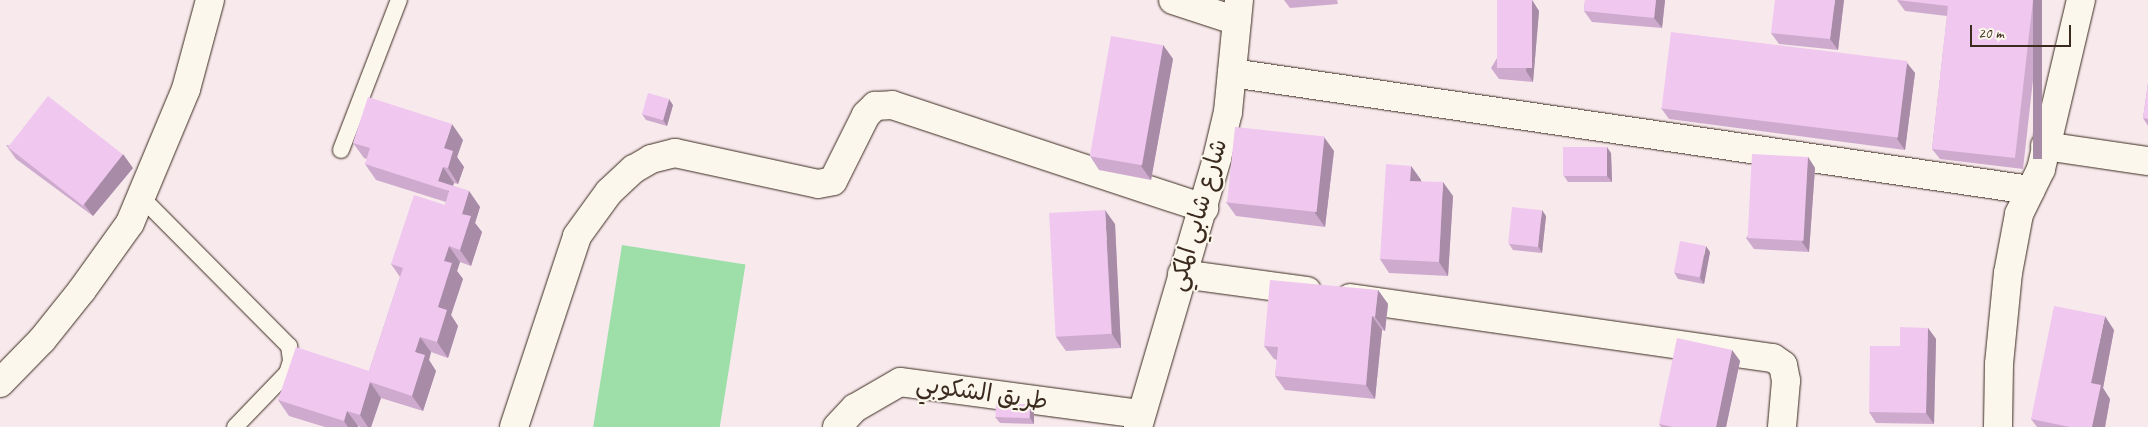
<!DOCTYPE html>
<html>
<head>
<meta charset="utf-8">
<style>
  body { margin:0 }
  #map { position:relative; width:2148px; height:427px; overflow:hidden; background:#f8e9ed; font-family:Caveat,"Playpen Sans Arabic",sans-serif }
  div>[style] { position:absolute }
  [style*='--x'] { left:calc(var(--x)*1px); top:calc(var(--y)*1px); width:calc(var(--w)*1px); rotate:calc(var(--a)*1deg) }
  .green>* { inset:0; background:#9edfa9; transform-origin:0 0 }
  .roads { filter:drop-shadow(0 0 1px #3b2a1e) drop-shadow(0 0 1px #3b2a1e) }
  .service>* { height:16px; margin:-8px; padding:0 8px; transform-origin:8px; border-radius:8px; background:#fbf7ec }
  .minor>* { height:28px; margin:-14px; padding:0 14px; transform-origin:14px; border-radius:14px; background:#fbf7ec }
  .secondary>* { height:28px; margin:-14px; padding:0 14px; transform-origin:14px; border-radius:14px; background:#fbf7ec }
  .wall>* { inset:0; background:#ceabce }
  .shaded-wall>* { inset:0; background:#a88ba7; transform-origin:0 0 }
  .building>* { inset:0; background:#f0c7ef; transform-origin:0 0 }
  span { translate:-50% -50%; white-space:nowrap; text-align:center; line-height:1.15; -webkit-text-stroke:4px #fbf7ec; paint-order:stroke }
  .street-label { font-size:24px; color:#3b2a1e }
  .scale { position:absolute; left:1970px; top:25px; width:101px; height:22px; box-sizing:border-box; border:2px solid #3b2a1e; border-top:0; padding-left:6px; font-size:15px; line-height:18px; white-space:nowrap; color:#3b2a1e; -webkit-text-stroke:4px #fbf7ec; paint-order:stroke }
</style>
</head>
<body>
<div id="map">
  <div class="green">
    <i style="left:622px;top:245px;width:125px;height:184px;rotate:9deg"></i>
  </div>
  <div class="roads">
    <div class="service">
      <i style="--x:341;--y:150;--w:161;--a:-68.9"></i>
      <i style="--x:142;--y:198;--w:209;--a:45.2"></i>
      <i style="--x:289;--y:346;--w:15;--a:82"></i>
      <i style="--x:291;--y:361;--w:13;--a:108"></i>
      <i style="--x:287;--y:373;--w:75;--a:133.9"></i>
    </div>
    <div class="minor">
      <i style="--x:1232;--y:73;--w:807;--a:8.34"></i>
      <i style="--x:2045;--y:146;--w:104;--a:8.3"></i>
      <i style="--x:1182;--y:274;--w:126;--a:7.7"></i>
      <i style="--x:1350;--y:298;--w:427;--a:8.1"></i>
      <i style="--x:1773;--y:358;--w:12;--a:35"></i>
      <i style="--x:1783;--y:365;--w:16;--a:79"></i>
      <i style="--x:1786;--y:381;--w:46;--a:95"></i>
      <i style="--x:0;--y:383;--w:60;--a:-45.7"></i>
      <i style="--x:42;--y:340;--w:64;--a:-51.3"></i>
      <i style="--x:82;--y:290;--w:82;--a:-54.4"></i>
      <i style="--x:130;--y:223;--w:145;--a:-67.3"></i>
      <i style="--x:186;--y:89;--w:92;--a:-74.9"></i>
      <i style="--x:514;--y:427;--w:201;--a:-71.7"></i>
      <i style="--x:577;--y:236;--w:54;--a:-54"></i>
      <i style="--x:609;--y:192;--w:34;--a:-43"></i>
      <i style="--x:634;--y:169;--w:20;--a:-30"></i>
      <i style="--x:651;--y:159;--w:25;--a:-14"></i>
      <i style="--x:675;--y:153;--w:146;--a:12.2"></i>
      <i style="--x:818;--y:184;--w:15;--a:-11"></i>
      <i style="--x:833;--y:181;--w:74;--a:-63.4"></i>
      <i style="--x:866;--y:115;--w:13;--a:-45"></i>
      <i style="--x:875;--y:106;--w:17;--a:-3"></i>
      <i style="--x:892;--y:105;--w:329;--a:18.3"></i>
      <i style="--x:837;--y:427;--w:26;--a:-47"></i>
      <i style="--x:855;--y:408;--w:52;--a:-30"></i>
      <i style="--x:900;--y:382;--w:243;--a:7.6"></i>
      <i style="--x:1998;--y:427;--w:63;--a:-89.1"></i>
      <i style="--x:1999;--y:364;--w:91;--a:-84.4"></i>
      <i style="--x:2008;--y:273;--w:60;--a:-79.4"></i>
      <i style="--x:2019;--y:214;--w:50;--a:-63.9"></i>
      <i style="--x:2041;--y:169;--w:174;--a:-76.7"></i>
    </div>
    <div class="secondary">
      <i style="--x:1173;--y:0;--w:67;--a:18.2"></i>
      <i style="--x:1138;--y:427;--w:280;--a:-73.6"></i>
      <i style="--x:1217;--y:158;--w:47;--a:-76.6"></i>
      <i style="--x:1228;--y:112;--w:113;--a:-84.4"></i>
    </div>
  </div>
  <div class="wall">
    <i style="clip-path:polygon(1284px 0,1337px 0,1338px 4px,1290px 8px)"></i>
    <i style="clip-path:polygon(1532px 0,1539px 11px,1533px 82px,1499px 79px,1491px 68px)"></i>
    <i style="clip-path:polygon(1585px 0,1665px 0,1662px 28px,1592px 22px,1584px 11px)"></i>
    <i style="clip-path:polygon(1844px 0,1838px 50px,1779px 44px,1771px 33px)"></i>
    <i style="clip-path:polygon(1897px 0,2042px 0,2023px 169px,1940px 159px,1932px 149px,1947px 16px,1905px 11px)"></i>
    <i style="clip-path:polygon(1163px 45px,1173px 59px,1151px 180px,1099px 170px,1090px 156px)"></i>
    <i style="clip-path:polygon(1907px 63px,1915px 73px,1905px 150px,1669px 119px,1661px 108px)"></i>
    <i style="clip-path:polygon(2148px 83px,2148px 126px,2143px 118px)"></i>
    <i style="clip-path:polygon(673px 105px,667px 126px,646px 120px,642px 114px)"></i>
    <i style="clip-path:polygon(463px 140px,457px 157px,464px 167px,458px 184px,454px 183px,453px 186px,469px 191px,480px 207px,475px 223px,482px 232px,471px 266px,460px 262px,457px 271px,463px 279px,451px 315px,458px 326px,448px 358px,431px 352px,429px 360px,436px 371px,423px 411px,381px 398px,371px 427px,361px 427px,358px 426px,358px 427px,325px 427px,289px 416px,278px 400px,369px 371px,400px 277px,391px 264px,445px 205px,446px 202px,376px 180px,365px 164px,367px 159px,364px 158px,353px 143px)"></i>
    <i style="clip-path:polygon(6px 145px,133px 168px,93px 216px,16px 159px)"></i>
    <i style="clip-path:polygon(1334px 151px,1325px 227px,1236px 216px,1226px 202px)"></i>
    <i style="clip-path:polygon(1611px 153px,1612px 182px,1568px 182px,1564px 176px)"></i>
    <i style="clip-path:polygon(1808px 157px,1815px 168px,1809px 252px,1754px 249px,1746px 238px)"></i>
    <i style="clip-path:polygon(1411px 166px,1421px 180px,1421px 181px,1453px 196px,1448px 276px,1389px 273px,1380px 259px)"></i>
    <i style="clip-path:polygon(1546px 216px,1542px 253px,1513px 250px,1509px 244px)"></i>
    <i style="clip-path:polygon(1115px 224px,1121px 348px,1066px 351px,1056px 337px)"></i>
    <i style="clip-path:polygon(1710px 252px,1704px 284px,1678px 279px,1674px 272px)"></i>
    <i style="clip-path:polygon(1378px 290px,1388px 304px,1385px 331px,1382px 330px,1375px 399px,1285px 390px,1275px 376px,1277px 360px,1274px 359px,1264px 346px)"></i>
    <i style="clip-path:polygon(1928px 328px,1936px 339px,1934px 424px,1876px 423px,1869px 412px,1900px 346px)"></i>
    <i style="clip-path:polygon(2114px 330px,2103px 388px,2110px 399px,2105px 427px,2037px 427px,2031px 419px)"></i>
    <i style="clip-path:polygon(1732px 350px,1740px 361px,1726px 427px,1661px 427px,1659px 424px)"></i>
    <i style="clip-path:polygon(1030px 404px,1034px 410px,1034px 424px,1000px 423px,995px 417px)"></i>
  </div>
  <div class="shaded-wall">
    <i style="clip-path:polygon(1532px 0,1539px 11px,1533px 82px,1526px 71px)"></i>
    <i style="clip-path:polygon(1656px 0,1665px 0,1662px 28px,1654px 18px)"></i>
    <i style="clip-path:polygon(1835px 0,1844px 0,1838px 50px,1830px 39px)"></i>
    <i style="left:2033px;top:0;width:9px;height:159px"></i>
    <i style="clip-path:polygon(1163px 45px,1173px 59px,1151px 180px,1141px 166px)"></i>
    <i style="clip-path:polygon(1907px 63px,1915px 73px,1905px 150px,1897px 139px)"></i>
    <i style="clip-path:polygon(669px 99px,673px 105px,667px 126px,663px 120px)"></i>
    <i style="clip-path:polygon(452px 124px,463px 140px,457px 157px,464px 167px,458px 184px,448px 168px,444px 148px)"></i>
    <i style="clip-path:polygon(1324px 137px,1334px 151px,1325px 227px,1315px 213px)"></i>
    <i style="clip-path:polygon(1607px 147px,1611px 153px,1612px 182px,1607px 176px)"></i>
    <i style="clip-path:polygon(123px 154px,133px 168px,93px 216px,83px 203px)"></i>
    <i style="clip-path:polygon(1808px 157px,1815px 168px,1809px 252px,1802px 242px)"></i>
    <i style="clip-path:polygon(1411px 166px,1421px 180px,1420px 195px,1410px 181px)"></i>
    <i style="clip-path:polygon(443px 167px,454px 183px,450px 193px,438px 181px)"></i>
    <i style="clip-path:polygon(1443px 182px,1453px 196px,1448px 276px,1439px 262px)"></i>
    <i style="clip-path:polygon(469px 191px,480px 207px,475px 223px,482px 232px,471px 266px,460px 250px,462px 214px)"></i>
    <i style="clip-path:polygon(1105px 210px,1115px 224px,1121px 348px,1112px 334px)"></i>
    <i style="clip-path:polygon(1542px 210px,1546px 216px,1542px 253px,1538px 246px)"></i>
    <i style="clip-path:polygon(449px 246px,460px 262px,457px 271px,463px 279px,451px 315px,458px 326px,448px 358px,437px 342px,438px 307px,444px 261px)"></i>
    <i style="clip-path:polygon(1706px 246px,1710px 252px,1704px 284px,1700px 278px)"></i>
    <i style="clip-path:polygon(1378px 290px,1388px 304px,1385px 331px,1375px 317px)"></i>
    <i style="clip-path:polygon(1372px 316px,1382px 330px,1375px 399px,1366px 385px)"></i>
    <i style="clip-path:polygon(2105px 316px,2114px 330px,2103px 388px,2110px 399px,2105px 427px,2092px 427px,2091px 383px)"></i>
    <i style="clip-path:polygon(1928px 328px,1936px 339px,1934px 424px,1926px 413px)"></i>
    <i style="clip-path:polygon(420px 337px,431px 352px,429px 360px,436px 371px,423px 411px,412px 396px,415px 352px)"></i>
    <i style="clip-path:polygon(1732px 350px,1740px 361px,1726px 427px,1716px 427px)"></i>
    <i style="clip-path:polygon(370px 382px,381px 398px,371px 427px,368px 427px,360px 415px)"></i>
    <i style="clip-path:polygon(1030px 404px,1034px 410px,1034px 424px,1030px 418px)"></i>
    <i style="clip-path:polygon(347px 411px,358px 426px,358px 427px,348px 427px,344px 421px)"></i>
  </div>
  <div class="building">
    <i style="left:1497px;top:0;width:35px;height:68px"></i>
    <i style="clip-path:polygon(1585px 0,1656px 0,1654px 18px,1584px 11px)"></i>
    <i style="clip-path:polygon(1775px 0,1835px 0,1830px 39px,1771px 33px)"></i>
    <i style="clip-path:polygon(1897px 0,2033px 0,2015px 158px,1932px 149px,1948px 6px)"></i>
    <i style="left:1671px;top:32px;width:238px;height:77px;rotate:7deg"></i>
    <i style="left:1111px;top:36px;width:53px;height:122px;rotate:10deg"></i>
    <i style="clip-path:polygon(2148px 83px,2148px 119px,2143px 118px)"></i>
    <i style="left:648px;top:93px;width:22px;height:22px;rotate:16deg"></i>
    <i style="left:48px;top:96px;width:95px;height:65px;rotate:38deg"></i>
    <i style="clip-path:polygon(368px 97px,452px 124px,444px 148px,453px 151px,448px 168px,443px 167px,438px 181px,469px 191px,462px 214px,471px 216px,460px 250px,449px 246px,444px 261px,452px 263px,438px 307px,447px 310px,437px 342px,420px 337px,415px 352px,425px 355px,412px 396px,370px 382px,360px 415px,347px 411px,344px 421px,278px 400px,296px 347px,369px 371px,403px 268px,391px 264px,414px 195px,445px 205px,449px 191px,365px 164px,370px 148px,353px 143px)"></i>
    <i style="left:1235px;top:127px;width:90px;height:76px;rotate:6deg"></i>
    <i style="left:1607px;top:147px;width:29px;height:44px;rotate:90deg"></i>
    <i style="left:1752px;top:154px;width:56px;height:84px;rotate:3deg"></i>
    <i style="clip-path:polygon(1386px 164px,1411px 166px,1410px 181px,1443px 182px,1439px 262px,1380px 259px)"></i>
    <i style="left:1512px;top:207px;width:30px;height:37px;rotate:6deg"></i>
    <i style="left:1105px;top:210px;width:124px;height:56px;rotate:87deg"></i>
    <i style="left:1680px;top:241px;width:26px;height:32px;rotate:11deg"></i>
    <i style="clip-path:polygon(1270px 280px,1378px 290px,1375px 317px,1372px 316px,1366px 385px,1275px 376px,1278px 347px,1264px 346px)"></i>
    <i style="clip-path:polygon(2054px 306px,2105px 316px,2091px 383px,2101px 385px,2092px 427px,2070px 427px,2031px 419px)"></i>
    <i style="clip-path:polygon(1900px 327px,1928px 328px,1926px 413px,1869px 412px,1870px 346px,1900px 346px)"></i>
    <i style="clip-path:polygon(1677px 338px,1732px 350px,1716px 427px,1673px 427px,1659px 424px)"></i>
    <i style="left:996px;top:403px;width:34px;height:14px;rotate:2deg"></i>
  </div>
  <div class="street-label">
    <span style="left:1198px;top:215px;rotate:-74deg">شارع شابي المكي</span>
    <span style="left:982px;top:393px;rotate:8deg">طريق الشكوبي</span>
  </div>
  <div class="scale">20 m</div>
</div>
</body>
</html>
